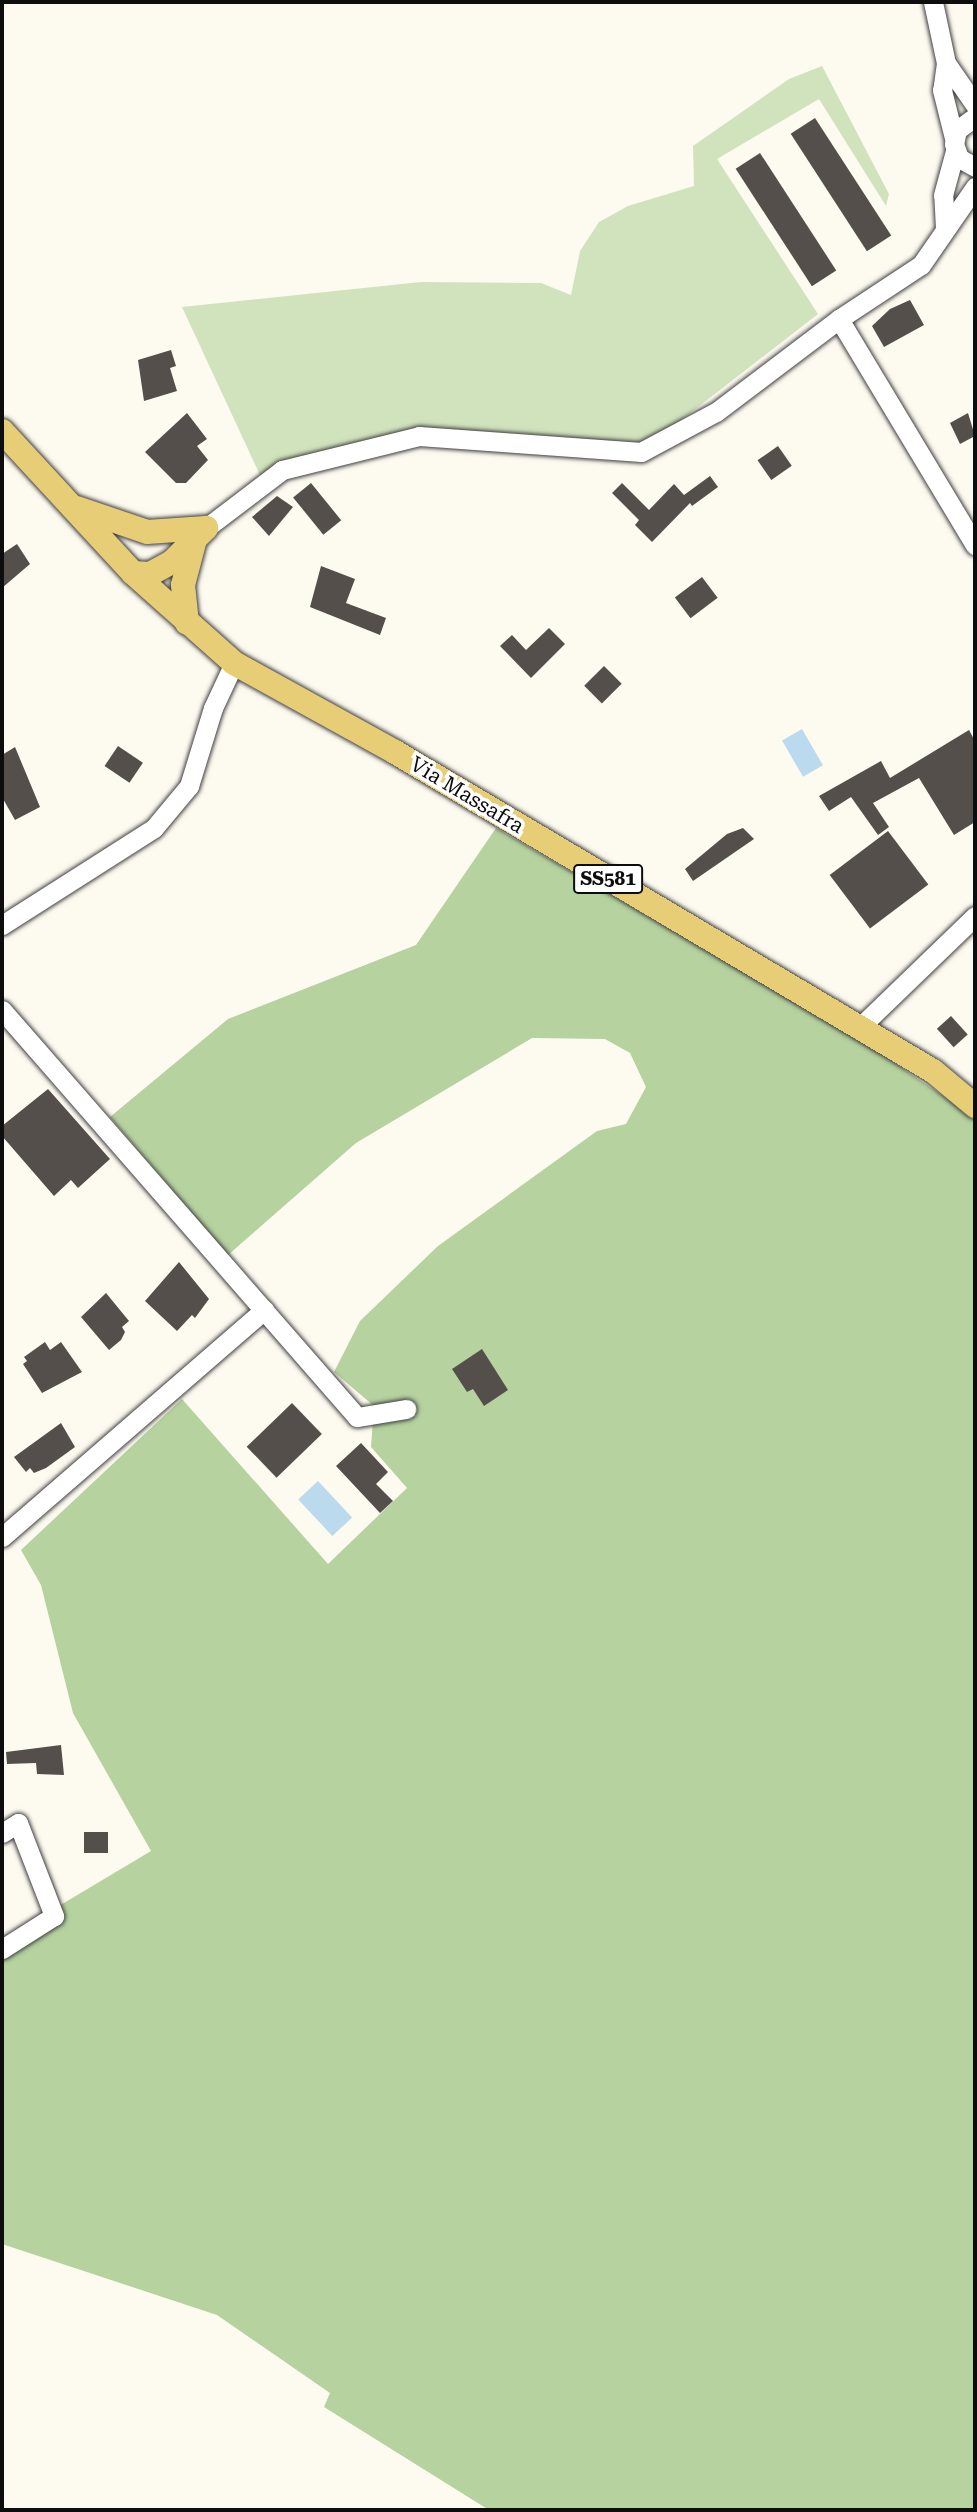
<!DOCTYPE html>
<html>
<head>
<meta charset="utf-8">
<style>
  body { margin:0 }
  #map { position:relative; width:977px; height:2512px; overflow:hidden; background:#fdfaf0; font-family:"Roboto Serif",serif }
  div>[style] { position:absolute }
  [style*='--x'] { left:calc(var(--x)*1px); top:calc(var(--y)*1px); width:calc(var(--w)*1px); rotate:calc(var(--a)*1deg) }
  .green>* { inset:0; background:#d0e3bd }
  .forest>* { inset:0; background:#b5d29f }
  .water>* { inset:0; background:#bbdaee; transform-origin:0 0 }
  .building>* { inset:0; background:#544f4b; transform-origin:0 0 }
  .roads { filter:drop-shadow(0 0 2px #404040) drop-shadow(0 0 2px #404040) }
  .minor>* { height:19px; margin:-9.5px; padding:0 9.5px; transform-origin:9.5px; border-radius:9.5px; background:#fff }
  .major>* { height:24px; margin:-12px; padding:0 12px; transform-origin:12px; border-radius:12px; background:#e6cd76 }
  span { translate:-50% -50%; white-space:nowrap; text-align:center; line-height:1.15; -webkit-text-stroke:7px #fff; paint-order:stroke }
  .shield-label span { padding:2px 5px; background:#fff; border:2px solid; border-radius:5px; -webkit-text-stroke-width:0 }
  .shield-label { font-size:19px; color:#0d0d0d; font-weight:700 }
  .street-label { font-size:21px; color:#0d0d0d }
  .frame { position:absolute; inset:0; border:4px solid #0d0d0d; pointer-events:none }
</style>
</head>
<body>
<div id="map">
  <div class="green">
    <i style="clip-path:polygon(822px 66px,889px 194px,886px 206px,819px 99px,717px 159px,818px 314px,658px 438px,598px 452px,389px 439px,260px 475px,182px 307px,421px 282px,541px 283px,571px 295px,580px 251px,599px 222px,628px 206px,694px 186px,693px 146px,789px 79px)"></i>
  </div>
  <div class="forest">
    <i style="clip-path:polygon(496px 828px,861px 1040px,975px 1118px,975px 2510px,489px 2510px,324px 2407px,330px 2393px,217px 2315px,2px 2244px,2px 1940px,151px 1851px,73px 1713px,41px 1585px,21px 1550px,182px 1399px,328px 1564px,407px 1488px,371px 1447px,374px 1406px,334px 1372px,360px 1321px,438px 1246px,597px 1131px,626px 1124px,646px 1087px,630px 1053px,605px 1039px,532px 1038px,356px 1143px,228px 1255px,110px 1117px,228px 1019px,416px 945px)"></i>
  </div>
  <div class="water">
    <i style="left:802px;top:729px;width:42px;height:23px;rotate:60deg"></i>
    <i style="left:318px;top:1481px;width:50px;height:27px;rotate:47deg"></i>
  </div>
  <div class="building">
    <i style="left:815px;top:118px;width:140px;height:29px;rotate:57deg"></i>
    <i style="left:760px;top:153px;width:140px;height:29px;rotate:57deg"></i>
    <i style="clip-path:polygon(910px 300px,924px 325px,884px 347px,872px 326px,890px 309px)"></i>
    <i style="clip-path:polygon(171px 350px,176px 366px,170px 368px,177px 391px,144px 401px,138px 360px)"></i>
    <i style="clip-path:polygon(187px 413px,207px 439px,197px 446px,208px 460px,186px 483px,176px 483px,145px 452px)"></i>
    <i style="clip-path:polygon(968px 413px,975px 436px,960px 444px,950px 423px)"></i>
    <i style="left:778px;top:446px;width:24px;height:25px;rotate:55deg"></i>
    <i style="clip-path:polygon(710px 476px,718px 487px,692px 506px,690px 503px,652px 542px,635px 525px,639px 520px,612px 493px,622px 483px,649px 510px,674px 484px,684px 495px)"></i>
    <i style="left:311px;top:483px;width:48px;height:23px;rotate:51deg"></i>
    <i style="clip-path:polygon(277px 496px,293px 507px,269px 536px,252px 517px)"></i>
    <i style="clip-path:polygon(17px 544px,30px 564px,2px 588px,2px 554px)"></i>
    <i style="clip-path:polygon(321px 566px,355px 579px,346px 603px,386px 618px,380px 635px,310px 607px)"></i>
    <i style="left:702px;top:577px;width:26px;height:34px;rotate:53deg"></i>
    <i style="clip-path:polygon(549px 628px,565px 644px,531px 678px,500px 646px,512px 635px,526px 650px)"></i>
    <i style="left:604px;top:666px;width:25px;height:28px;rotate:45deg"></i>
    <i style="clip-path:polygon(969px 730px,975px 741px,975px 822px,954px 835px,919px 778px,873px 803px,889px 827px,878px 835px,851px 797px,829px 811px,819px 796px,881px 761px,890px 778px)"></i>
    <i style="left:118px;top:746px;width:30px;height:24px;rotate:34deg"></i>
    <i style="clip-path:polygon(15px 747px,40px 807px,15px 820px,2px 797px,2px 755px)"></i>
    <i style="clip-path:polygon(743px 828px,754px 839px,693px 881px,685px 869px,727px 834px)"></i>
    <i style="left:888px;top:831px;width:67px;height:73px;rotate:53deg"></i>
    <i style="left:951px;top:1016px;width:25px;height:19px;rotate:48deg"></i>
    <i style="clip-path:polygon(48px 1089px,110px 1159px,78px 1188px,71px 1180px,54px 1196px,2px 1136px,2px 1126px)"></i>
    <i style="clip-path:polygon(179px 1262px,209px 1299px,195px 1318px,192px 1315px,177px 1331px,145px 1301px)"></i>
    <i style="clip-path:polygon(106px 1293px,129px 1321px,122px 1327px,125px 1332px,121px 1340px,109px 1350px,81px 1317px)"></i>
    <i style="clip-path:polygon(45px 1342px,50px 1350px,61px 1342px,82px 1372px,42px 1393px,23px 1364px,27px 1361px,24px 1357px)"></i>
    <i style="clip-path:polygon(482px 1349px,508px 1390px,484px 1406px,473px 1389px,467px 1392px,452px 1369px)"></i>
    <i style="left:292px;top:1403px;width:43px;height:63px;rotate:46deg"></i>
    <i style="clip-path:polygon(61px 1423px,75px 1447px,46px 1468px,34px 1473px,30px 1468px,26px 1472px,14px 1457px)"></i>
    <i style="clip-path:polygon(361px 1443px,388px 1472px,376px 1484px,393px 1501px,380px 1513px,336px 1466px)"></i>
    <i style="clip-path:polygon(61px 1745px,64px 1775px,37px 1774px,36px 1763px,7px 1764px,6px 1752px)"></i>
    <i style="left:84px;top:1832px;width:24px;height:21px"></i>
  </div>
  <div class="roads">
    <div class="minor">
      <i style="--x:933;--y:2;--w:62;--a:78"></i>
      <i style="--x:946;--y:63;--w:27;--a:98"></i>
      <i style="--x:942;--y:90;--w:49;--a:76"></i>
      <i style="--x:946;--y:63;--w:51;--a:55.4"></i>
      <i style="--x:975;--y:117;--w:22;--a:144"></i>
      <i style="--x:957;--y:130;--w:14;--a:102"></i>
      <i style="--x:954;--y:144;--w:15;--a:70"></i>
      <i style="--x:959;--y:158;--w:18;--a:29"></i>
      <i style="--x:945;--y:228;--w:33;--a:-93"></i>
      <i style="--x:943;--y:195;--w:46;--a:-74.7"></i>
      <i style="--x:839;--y:319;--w:264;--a:59"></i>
      <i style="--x:206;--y:528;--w:96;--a:-37.3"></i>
      <i style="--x:282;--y:470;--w:141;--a:-13.9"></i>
      <i style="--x:419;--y:436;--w:223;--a:4.1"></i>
      <i style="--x:641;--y:452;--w:85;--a:-28.1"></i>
      <i style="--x:716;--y:412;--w:154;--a:-37.1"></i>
      <i style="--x:839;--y:319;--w:98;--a:-33.4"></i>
      <i style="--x:921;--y:265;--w:95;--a:-55.3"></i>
      <i style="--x:2;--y:925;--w:180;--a:-32.5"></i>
      <i style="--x:154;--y:828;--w:55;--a:-50.2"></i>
      <i style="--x:189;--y:786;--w:82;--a:-72.9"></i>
      <i style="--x:213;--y:708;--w:50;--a:-65"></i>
      <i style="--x:2;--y:1010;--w:540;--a:48.9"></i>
      <i style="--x:357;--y:1417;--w:50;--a:-9.3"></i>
      <i style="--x:859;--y:1028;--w:161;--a:-44"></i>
      <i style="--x:2;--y:1537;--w:347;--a:-40.9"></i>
      <i style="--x:2;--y:1833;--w:19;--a:-32"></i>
      <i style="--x:18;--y:1823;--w:100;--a:68.8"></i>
      <i style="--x:54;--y:1916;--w:62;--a:147.6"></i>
    </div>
    <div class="major">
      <i style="--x:2;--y:431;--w:193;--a:47.3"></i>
      <i style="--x:133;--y:573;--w:135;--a:41.7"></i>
      <i style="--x:234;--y:663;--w:184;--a:28.9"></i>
      <i style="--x:395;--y:752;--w:625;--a:30.67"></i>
      <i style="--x:933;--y:1071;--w:55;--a:39.8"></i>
      <i style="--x:77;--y:508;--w:74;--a:18.9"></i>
      <i style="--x:147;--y:532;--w:59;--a:-3.9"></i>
      <i style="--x:133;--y:573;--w:17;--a:3"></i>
      <i style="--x:150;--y:574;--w:26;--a:-29"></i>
      <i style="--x:173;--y:561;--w:47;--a:-45"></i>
      <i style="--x:187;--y:623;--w:38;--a:-96"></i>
      <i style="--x:183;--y:585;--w:43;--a:-75.3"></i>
    </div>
  </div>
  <div class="shield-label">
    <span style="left:608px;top:879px">SS581</span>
  </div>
  <div class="street-label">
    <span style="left:467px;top:795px;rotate:31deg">Via Massafra</span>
  </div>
  <div class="frame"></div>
</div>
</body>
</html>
